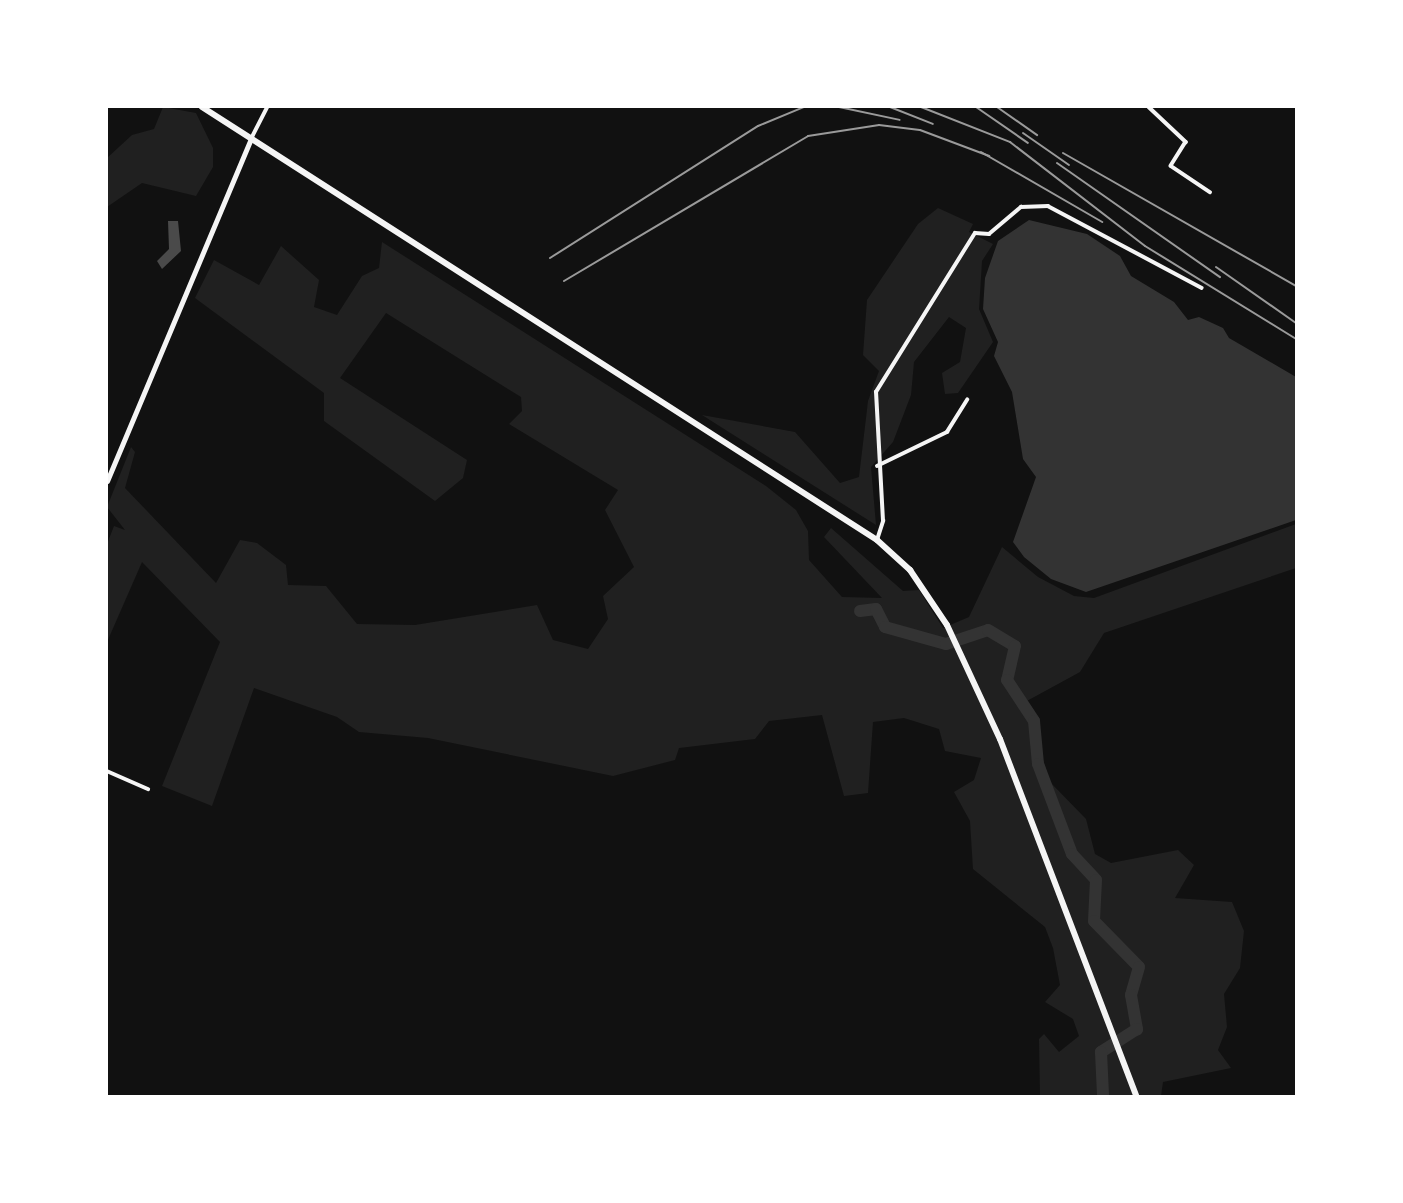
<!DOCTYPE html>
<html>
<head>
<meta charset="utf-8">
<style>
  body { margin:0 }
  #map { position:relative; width:1403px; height:1203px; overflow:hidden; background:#111; font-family:"Noto Sans",sans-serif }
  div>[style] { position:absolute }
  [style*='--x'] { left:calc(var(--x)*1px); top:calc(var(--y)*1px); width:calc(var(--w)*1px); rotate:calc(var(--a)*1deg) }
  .green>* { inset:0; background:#202020 }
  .water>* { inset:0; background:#333 }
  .river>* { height:12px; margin:-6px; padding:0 6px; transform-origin:6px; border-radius:6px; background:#333 }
  .building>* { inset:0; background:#4a4a4a }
  .minor>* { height:3.5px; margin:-1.75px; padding:0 1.75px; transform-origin:1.75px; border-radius:1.75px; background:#f5f5f5 }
  .secondary>* { height:5px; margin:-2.5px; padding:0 2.5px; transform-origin:2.5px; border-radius:2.5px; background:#f5f5f5 }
  .primary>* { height:6px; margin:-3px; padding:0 3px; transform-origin:3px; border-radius:3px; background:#f5f5f5 }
  .rail>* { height:2px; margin:-1px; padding:0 1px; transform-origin:1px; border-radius:1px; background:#9a9a9a }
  span { translate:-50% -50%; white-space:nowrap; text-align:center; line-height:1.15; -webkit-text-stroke:7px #fff; paint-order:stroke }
  .frame { position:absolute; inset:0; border:108px solid #fff; pointer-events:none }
</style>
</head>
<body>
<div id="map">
  <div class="green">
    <i style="clip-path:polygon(163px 107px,196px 113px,213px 148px,213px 167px,196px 196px,142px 183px,107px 207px,107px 158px,132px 135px,154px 129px)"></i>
    <i style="clip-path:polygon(938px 208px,973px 224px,969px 232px,993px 244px,982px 261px,979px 309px,993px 342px,958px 393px,945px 394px,942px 373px,960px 362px,966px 328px,949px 317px,914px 362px,911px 395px,893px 442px,871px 467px,876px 525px,702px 415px,795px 432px,840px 483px,859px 477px,868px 401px,879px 371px,863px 355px,867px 300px,918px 224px)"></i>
    <i style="clip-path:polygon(382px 242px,766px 486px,796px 510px,808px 531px,809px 560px,842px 597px,882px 598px,824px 537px,831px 528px,903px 591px,919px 590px,943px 628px,969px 617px,1002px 547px,1038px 577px,1074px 596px,1094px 598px,1296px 524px,1296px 568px,1104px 633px,1080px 672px,1025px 702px,1050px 782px,1086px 819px,1095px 854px,1111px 863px,1178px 850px,1194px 865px,1175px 898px,1232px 902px,1244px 931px,1240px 968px,1224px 994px,1227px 1027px,1218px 1050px,1231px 1068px,1163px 1082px,1161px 1096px,1040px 1096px,1039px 1039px,1044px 1034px,1059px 1052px,1079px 1036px,1073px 1019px,1045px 1002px,1060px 985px,1053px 948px,1045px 927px,973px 869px,970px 821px,954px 792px,974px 780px,981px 758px,945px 751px,939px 729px,904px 718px,873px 722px,868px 793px,844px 796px,822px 715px,769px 721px,755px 739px,679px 748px,675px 760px,613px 776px,428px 738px,359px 732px,337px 717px,254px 688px,212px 806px,162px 786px,220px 642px,142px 562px,107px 642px,107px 544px,114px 526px,125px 530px,107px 507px,131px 447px,135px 452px,125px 488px,216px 583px,240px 540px,257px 543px,286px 565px,288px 585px,326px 586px,357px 624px,415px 625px,537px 605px,553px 640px,588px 649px,608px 619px,603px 596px,634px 567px,605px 510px,618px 490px,509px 424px,522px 411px,521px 397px,386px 313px,340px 378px,467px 460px,463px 478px,435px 501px,324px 421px,324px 393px,195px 298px,214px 260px,259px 285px,281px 246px,319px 280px,314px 307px,337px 315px,362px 276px,379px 268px)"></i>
  </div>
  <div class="water">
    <i style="clip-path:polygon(1029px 220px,1087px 234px,1120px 256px,1131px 276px,1174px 302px,1188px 320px,1199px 317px,1223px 328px,1229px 338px,1296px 377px,1296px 520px,1086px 592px,1051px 579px,1024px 557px,1013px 542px,1036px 477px,1023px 459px,1012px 392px,994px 356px,998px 342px,983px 309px,985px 278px,998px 241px)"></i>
  </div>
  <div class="river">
    <i style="--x:860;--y:611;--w:16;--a:-7"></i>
    <i style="--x:876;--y:609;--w:20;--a:63"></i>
    <i style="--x:885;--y:627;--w:63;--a:15.6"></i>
    <i style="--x:946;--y:644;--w:44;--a:-18.4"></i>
    <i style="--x:988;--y:630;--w:31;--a:31"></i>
    <i style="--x:1015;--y:646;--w:35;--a:103"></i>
    <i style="--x:1007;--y:680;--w:49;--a:56.6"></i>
    <i style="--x:1034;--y:721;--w:43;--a:84.7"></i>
    <i style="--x:1038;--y:764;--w:96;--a:69.3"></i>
    <i style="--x:1072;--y:854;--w:35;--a:47"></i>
    <i style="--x:1096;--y:880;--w:41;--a:92.8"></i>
    <i style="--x:1094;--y:921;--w:64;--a:45.6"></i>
    <i style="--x:1139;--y:967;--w:29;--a:106"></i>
    <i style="--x:1131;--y:995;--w:35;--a:80"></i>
    <i style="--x:1137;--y:1029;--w:43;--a:147.4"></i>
    <i style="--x:1101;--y:1052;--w:43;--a:87.3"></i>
  </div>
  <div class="building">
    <i style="clip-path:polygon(168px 221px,178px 221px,181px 251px,162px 269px,157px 261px,169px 249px)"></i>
  </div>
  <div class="minor">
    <i style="--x:1149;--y:107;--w:51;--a:43.4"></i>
    <i style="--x:1186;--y:142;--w:28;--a:122"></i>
    <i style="--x:1171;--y:166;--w:47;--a:33.7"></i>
    <i style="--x:251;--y:139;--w:36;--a:-63"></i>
    <i style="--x:877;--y:466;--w:78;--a:-25.9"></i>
    <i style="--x:947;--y:432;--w:38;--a:-58"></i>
    <i style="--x:877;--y:540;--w:20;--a:-72"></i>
    <i style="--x:883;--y:521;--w:129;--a:-93.1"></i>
    <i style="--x:876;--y:392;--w:187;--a:-58.1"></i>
    <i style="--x:975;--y:233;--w:14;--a:4"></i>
    <i style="--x:989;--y:234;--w:42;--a:-40.2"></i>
    <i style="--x:1021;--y:207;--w:27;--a:-2"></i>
    <i style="--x:1048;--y:206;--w:174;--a:28"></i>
    <i style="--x:107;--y:771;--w:45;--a:23.7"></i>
  </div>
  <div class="secondary">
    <i style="--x:107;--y:481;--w:371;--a:-67.2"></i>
  </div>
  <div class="primary">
    <i style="--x:202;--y:107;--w:802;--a:32.68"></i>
    <i style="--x:877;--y:540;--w:45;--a:42.3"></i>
    <i style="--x:910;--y:570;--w:66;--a:56.1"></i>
    <i style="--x:947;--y:625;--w:126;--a:65.1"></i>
    <i style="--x:1000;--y:739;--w:382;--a:69.1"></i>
  </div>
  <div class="rail">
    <i style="--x:839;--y:107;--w:62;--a:12"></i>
    <i style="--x:890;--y:107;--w:46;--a:21.6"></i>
    <i style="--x:921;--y:107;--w:96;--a:21.5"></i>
    <i style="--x:1010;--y:142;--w:170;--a:37.6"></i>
    <i style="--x:1145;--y:246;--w:177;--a:31.6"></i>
    <i style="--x:976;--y:107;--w:63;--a:34.7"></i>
    <i style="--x:997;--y:107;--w:49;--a:35"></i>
    <i style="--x:1023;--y:133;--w:56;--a:34.8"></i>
    <i style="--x:981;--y:152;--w:140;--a:30"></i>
    <i style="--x:1063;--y:153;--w:268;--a:29.7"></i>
    <i style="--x:1057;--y:163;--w:199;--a:35"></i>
    <i style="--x:550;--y:258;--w:246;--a:-32.4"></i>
    <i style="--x:758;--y:126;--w:50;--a:-22.4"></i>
    <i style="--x:1216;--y:267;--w:98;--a:35"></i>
    <i style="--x:564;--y:281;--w:284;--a:-30.7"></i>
    <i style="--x:808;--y:136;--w:72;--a:-8.8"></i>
    <i style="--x:879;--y:125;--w:41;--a:7"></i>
    <i style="--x:920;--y:130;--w:74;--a:20.6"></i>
  </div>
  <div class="frame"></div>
</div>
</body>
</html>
